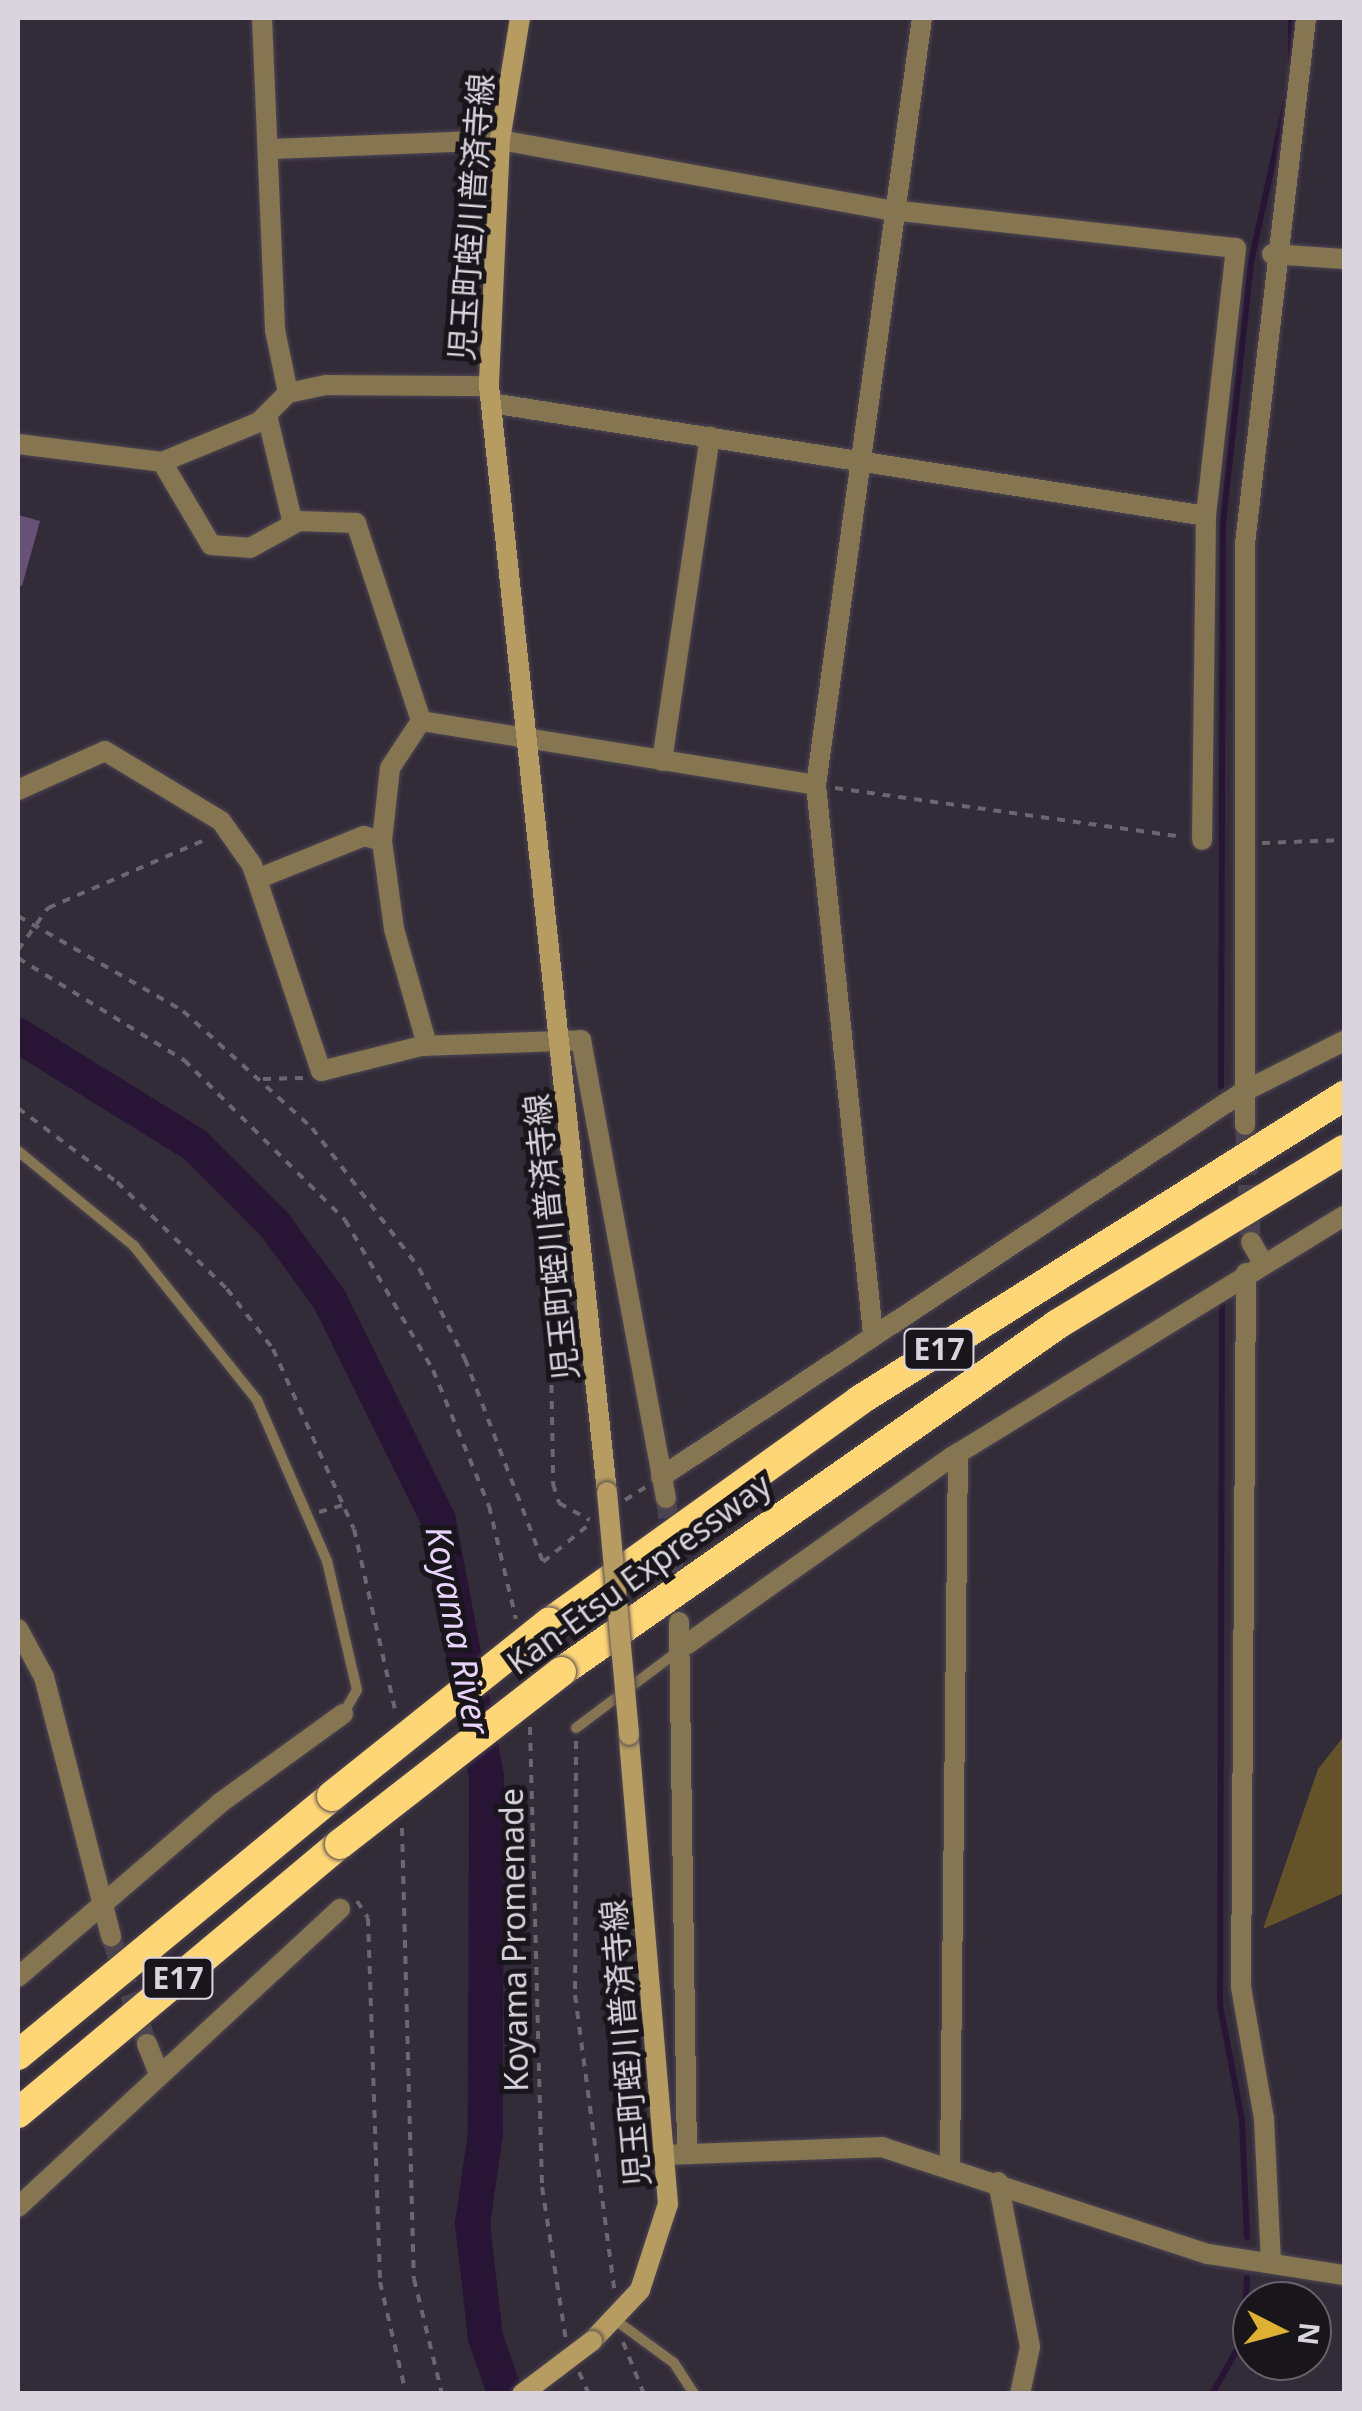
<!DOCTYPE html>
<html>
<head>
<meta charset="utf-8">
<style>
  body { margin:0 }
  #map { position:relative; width:1362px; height:2411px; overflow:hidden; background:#322b38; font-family:"Noto Sans","Noto Sans JP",sans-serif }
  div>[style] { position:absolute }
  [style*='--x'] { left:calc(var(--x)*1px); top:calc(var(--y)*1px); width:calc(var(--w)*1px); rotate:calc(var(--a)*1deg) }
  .forest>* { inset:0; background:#645228 }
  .stream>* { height:6px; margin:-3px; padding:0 3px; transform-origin:3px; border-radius:3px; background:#281536 }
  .river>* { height:35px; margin:-17.5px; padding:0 17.5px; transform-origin:17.5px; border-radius:17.5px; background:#281536 }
  .building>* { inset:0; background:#665177 }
  .minor-tunnel>* { height:20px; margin-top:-10px; transform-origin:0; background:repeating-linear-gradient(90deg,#4b4451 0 20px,transparent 0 30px) }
  .path>* { height:4px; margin-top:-2px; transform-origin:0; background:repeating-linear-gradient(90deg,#6c6671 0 8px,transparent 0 16px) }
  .roads { filter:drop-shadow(0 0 2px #4d4652) drop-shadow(0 0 2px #4d4652) }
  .service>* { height:10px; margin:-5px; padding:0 5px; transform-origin:5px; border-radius:5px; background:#857550 }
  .minor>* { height:20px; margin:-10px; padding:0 10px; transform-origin:10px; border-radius:10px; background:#857550 }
  .tertiary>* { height:20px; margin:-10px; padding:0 10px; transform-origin:10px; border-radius:10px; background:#857550 }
  .secondary>* { height:20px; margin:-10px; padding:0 10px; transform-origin:10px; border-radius:10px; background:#b69c60 }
  .motorway>* { height:30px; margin:-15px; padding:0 15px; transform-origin:15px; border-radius:15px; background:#fed676 }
  .bridges { filter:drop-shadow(0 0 2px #4d4652) drop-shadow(0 0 2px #4d4652) }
  .secondary-bridge>* { height:20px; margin:-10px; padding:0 10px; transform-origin:10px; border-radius:10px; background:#b69c60 }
  .motorway-bridge>* { height:30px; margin:-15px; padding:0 15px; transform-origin:15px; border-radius:15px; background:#fed676 }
  span { translate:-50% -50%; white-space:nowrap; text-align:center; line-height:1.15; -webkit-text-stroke:10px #18151b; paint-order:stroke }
  .shield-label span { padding:2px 8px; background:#18151b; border:2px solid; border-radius:8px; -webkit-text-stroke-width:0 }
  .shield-label { font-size:30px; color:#d9d4dd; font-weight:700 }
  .street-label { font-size:32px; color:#d9d4dd }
  .water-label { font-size:35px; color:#e8d4fa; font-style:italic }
  .frame { position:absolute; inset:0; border:20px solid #d9d4dd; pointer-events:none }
  .north { position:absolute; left:1232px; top:2281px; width:100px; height:100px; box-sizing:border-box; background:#18151b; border:2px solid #656169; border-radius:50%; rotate:96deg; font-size:28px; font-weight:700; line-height:40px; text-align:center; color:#d9d4dd }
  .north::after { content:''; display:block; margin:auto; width:35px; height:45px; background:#deb133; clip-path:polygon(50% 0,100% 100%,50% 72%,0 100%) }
</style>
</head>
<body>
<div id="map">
  <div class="forest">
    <i style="clip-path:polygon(1344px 1736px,1344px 1893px,1263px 1929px,1318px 1769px)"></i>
  </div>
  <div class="stream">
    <i style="--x:1291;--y:18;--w:43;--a:90"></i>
    <i style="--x:1221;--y:1086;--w:562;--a:-89.8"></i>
    <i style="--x:1223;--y:524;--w:263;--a:-83.9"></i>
    <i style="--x:1251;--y:262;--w:173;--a:-77.7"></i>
    <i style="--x:1222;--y:1302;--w:703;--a:90.16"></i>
    <i style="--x:1220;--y:2005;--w:117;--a:79.2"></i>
    <i style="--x:1242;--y:2120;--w:117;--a:87.6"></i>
    <i style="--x:1212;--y:2394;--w:63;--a:-60.6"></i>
    <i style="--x:1243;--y:2339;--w:61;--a:-86.2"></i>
  </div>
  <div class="river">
    <i style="--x:18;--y:1035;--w:207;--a:31.8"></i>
    <i style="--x:194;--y:1144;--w:113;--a:45"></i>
    <i style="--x:274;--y:1224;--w:93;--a:53.7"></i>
    <i style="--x:329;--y:1299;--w:246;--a:63.7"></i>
    <i style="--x:438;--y:1520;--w:260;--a:79.4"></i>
    <i style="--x:486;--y:1776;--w:357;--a:90.2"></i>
    <i style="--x:485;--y:2133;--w:91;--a:98.2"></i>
    <i style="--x:472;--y:2223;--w:115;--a:83.5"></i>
    <i style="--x:485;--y:2337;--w:60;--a:70.7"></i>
  </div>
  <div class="building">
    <i style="clip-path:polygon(18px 515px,40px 521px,22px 586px,18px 585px)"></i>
  </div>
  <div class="minor-tunnel">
    <i style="--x:1245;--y:1125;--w:117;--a:87.1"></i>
    <i style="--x:666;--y:1498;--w:104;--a:83.9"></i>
    <i style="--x:111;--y:1937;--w:113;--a:71.4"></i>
  </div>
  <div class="path">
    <i style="--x:835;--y:788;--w:350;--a:8"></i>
    <i style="--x:1262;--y:843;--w:82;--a:-2.1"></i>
    <i style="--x:18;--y:916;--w:190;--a:29.9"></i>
    <i style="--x:183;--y:1011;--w:174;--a:42.2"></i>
    <i style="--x:312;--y:1128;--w:176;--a:52.6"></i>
    <i style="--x:419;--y:1268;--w:102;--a:63.2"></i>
    <i style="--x:465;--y:1359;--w:217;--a:69"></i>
    <i style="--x:543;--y:1562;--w:63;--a:-39.2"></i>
    <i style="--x:18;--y:950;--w:52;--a:-54.5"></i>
    <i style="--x:48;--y:908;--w:176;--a:-23.5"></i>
    <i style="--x:18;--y:958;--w:195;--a:31.6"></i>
    <i style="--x:184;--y:1060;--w:227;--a:44.8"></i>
    <i style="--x:345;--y:1220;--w:174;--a:59.6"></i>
    <i style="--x:433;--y:1370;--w:147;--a:67.6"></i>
    <i style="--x:489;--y:1506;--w:116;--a:76.6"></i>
    <i style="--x:263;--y:1079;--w:40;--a:-1.4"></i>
    <i style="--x:18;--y:1108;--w:124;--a:36.8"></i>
    <i style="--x:117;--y:1182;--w:153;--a:44.2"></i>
    <i style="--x:227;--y:1289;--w:76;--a:52.5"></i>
    <i style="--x:273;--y:1349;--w:197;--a:65.8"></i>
    <i style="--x:354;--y:1529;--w:190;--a:77.2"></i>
    <i style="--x:547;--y:1129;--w:355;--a:89"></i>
    <i style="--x:553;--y:1484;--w:20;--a:72"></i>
    <i style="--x:559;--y:1503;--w:35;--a:29"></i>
    <i style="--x:625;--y:1500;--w:26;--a:-32"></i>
    <i style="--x:319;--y:1512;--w:25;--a:-16"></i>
    <i style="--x:530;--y:1727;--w:460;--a:88.5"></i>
    <i style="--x:542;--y:2187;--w:155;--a:81.1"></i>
    <i style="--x:576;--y:1741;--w:254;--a:90.2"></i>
    <i style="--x:575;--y:1995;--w:297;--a:82.4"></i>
    <i style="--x:402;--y:1828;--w:451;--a:88.5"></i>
    <i style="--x:414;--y:2279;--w:118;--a:76.3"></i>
    <i style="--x:357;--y:1901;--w:20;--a:57"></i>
    <i style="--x:368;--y:1918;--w:364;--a:88.1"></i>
    <i style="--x:380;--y:2282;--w:115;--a:76.9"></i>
    <i style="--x:623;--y:2342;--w:56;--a:68"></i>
    <i style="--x:579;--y:2372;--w:24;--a:66"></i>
  </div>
  <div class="roads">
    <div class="service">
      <i style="--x:18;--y:1151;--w:150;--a:39.3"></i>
      <i style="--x:134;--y:1246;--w:197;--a:51.4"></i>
      <i style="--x:257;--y:1400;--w:176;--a:66.5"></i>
      <i style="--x:327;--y:1561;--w:132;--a:76.9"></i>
      <i style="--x:357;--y:1690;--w:28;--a:120"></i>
      <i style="--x:576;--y:1728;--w:126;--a:-37"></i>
      <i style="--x:618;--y:2322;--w:69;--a:36.2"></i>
      <i style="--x:674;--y:2363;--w:37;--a:57"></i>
    </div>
    <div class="minor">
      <i style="--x:262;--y:18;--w:312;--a:87.6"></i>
      <i style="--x:275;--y:330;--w:64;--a:78.3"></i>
      <i style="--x:269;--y:149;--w:231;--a:-2.2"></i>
      <i style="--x:500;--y:140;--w:397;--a:10.2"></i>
      <i style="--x:891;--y:210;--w:347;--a:6.3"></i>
      <i style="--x:1236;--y:248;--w:270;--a:96.4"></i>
      <i style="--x:1206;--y:516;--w:324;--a:90.7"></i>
      <i style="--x:1272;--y:254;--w:72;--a:4"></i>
      <i style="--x:491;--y:403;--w:724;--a:8.98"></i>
      <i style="--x:267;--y:415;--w:112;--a:76.6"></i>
      <i style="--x:18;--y:444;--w:145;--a:7.1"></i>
      <i style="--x:162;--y:462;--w:105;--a:-22.4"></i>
      <i style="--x:259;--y:422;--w:41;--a:-45"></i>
      <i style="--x:288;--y:393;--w:40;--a:-12"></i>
      <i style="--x:327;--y:385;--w:162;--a:0.4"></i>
      <i style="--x:162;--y:462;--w:96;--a:59.4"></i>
      <i style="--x:211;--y:545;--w:39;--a:4"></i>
      <i style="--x:250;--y:548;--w:56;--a:-28.9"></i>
      <i style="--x:299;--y:521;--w:57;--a:2"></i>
      <i style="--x:356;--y:523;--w:208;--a:71.8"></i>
      <i style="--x:421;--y:721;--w:400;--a:9.2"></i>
      <i style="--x:421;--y:721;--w:56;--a:123.4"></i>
      <i style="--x:390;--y:768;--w:73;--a:96.3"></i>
      <i style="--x:382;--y:841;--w:89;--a:82.2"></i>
      <i style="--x:394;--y:929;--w:121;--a:74.1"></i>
      <i style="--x:662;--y:761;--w:328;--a:-81.6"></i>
      <i style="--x:18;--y:790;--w:95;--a:-24.1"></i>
      <i style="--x:105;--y:751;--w:135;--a:31.1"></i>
      <i style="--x:221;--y:821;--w:54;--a:54.8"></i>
      <i style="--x:252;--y:865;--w:217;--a:71.5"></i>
      <i style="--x:321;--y:1071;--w:103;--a:-14"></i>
      <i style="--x:421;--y:1046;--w:160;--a:-2.1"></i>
      <i style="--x:581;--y:1040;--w:466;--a:79.5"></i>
      <i style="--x:257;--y:879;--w:115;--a:-21.9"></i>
      <i style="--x:364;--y:836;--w:19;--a:16"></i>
      <i style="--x:1245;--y:1125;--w:581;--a:-90"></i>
      <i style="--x:1245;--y:544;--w:530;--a:-83.38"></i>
      <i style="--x:1251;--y:1242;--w:24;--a:60"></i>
      <i style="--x:1246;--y:1273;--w:714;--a:90.4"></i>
      <i style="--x:1241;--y:1987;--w:134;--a:80.1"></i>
      <i style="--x:1264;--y:2119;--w:144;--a:87.2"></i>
      <i style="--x:873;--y:1334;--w:552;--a:-95.93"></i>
      <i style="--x:816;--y:785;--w:774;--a:-82.13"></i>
      <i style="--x:661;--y:1477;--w:698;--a:-33.49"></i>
      <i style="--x:679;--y:1622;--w:532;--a:89.14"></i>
      <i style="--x:18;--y:1629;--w:55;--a:61.6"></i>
      <i style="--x:44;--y:1677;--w:268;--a:75.5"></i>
      <i style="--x:686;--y:1645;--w:326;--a:-35.3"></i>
      <i style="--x:952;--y:1457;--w:460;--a:-31.6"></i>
      <i style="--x:147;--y:2044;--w:32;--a:68"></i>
      <i style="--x:666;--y:2155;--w:216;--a:-2.1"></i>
      <i style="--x:882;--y:2147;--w:343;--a:18.2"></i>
      <i style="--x:1208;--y:2254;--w:138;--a:8.8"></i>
      <i style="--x:950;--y:2166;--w:713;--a:-89.36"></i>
      <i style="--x:998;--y:2182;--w:168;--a:79"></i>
      <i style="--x:1030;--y:2347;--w:48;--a:102"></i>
      <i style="--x:18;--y:2207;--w:439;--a:-42.8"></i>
    </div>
    <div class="tertiary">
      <i style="--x:1243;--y:1092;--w:113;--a:-26.8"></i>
      <i style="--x:18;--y:1977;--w:267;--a:-40.7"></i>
      <i style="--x:220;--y:1803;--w:152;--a:-35.9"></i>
    </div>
    <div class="secondary">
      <i style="--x:520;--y:18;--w:124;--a:99.3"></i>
      <i style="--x:500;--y:140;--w:246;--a:92.6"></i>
      <i style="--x:489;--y:386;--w:1112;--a:83.91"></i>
      <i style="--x:592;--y:2341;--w:70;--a:-46.7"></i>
      <i style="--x:640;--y:2290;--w:90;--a:-72"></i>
      <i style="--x:668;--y:2204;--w:471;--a:-94.8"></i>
    </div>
    <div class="motorway">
      <i style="--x:549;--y:1623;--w:383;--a:-35.6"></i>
      <i style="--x:860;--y:1400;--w:572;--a:-32.13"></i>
      <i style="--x:561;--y:1672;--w:607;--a:-35"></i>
      <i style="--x:1058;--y:1324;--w:335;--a:-31.3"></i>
      <i style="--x:18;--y:2055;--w:407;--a:-39.5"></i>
      <i style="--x:18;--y:2113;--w:420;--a:-39.9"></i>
    </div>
  </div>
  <div class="bridges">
    <div class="secondary-bridge">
      <i style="--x:607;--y:1492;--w:244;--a:84.8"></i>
      <i style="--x:522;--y:2394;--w:88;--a:-37.1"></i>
    </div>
    <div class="motorway-bridge">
      <i style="--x:332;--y:1796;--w:278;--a:-38.6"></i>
      <i style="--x:340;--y:1844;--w:280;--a:-37.9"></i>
    </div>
  </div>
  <div class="shield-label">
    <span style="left:939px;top:1349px">E17</span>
    <span style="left:178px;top:1978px">E17</span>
  </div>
  <div class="street-label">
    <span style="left:471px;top:217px;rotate:-86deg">児玉町蛭川普済寺線</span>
    <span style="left:551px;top:1237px;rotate:-96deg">児玉町蛭川普済寺線</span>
    <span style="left:639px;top:1574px;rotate:-36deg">Kan-Etsu Expressway</span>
    <span style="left:514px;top:1940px;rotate:-91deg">Koyama Promenade</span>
    <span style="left:625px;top:2043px;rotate:-95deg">児玉町蛭川普済寺線</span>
  </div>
  <div class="water-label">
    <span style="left:458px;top:1630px;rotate:79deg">Koyama River</span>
  </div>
  <div class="frame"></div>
  <div class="north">N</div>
</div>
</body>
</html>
